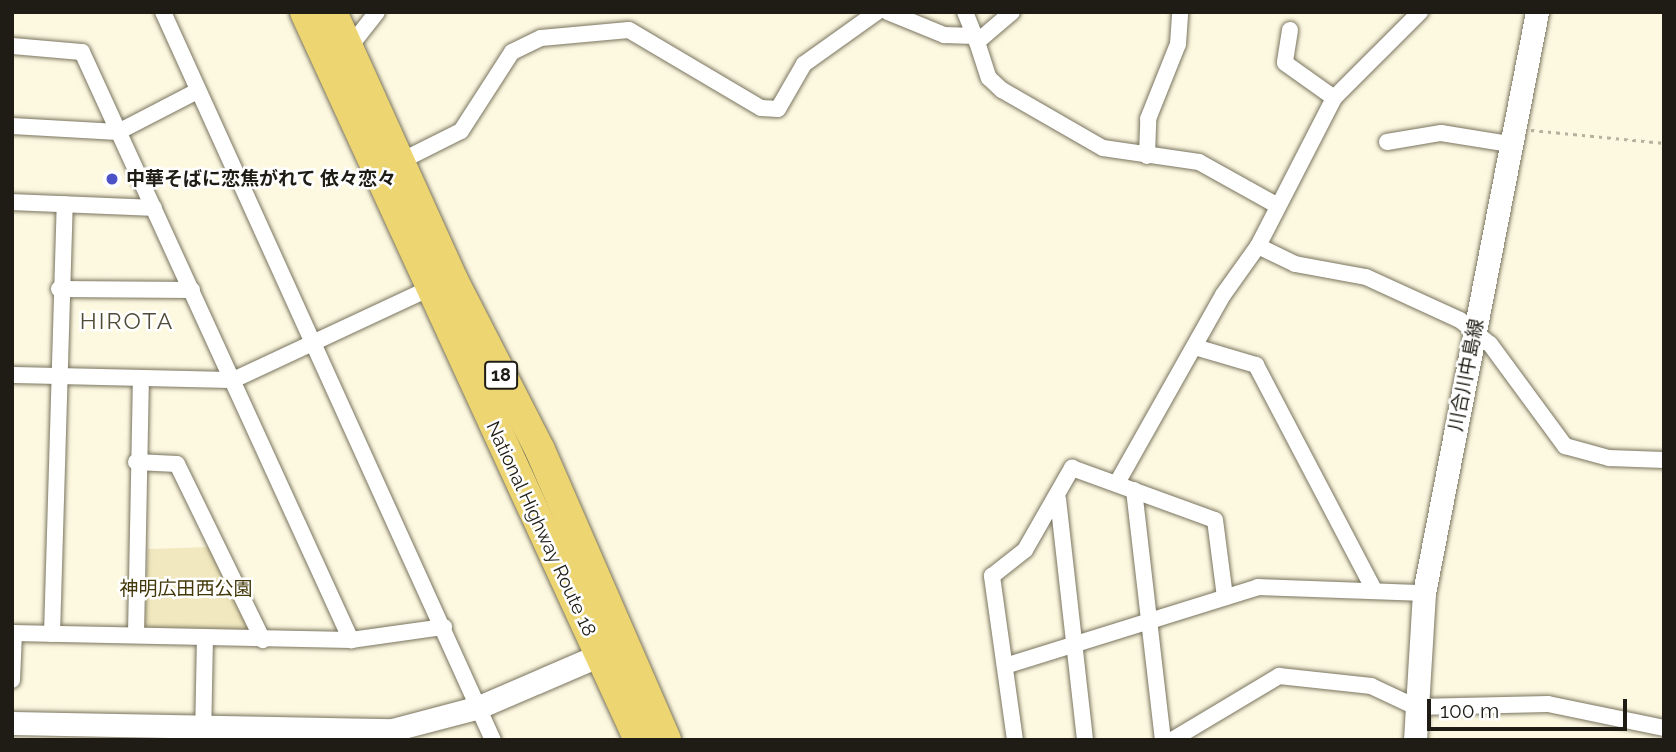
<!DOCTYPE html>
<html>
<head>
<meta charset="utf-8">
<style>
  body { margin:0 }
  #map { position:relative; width:1676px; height:752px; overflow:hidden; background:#fdf8e0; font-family:Raleway,"Noto Sans JP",sans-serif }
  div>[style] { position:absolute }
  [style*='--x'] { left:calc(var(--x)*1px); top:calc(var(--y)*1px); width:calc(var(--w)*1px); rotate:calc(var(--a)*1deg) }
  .green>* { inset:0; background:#f1e8bf }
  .path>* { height:2.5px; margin-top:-1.25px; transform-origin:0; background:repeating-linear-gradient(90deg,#b6b29f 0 3.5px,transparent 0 8.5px) }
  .roads { filter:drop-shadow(0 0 2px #79745f) drop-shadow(0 0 2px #79745f) }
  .street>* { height:16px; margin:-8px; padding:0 8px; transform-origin:8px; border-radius:8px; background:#fff }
  .secondary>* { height:23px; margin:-11.5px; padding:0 11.5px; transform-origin:11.5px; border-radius:11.5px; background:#fff }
  .highway>* { height:30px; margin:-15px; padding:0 15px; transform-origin:15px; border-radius:15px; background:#edd572 }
  .dots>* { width:19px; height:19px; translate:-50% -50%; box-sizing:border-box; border:4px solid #fff; border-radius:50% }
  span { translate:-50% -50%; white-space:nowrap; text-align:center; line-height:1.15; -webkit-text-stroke:5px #fff; paint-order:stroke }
  .shield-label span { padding:2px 5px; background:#fff; border:2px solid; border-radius:5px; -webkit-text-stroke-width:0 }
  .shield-label { font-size:18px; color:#1e1c14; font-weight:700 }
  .poi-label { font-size:19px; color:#1e1c14; font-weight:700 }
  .left { translate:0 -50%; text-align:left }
  .street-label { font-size:19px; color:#1e1c14 }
  .park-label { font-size:19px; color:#43380a }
  .quarter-label { font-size:23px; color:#4f4b37; letter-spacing:2px }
  .frame { position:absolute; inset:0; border:14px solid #1e1c14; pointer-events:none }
  .scale { position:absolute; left:1427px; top:699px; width:200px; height:32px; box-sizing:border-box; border:4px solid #1e1c14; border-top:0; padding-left:9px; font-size:21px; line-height:24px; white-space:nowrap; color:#1e1c14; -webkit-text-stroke:5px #fff; paint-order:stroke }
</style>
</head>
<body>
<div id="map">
  <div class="green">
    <i style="clip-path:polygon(211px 547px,253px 632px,144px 629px,148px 549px)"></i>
  </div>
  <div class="path">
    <i style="--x:1531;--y:130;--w:134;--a:5.6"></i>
  </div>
  <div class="roads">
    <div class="street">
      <i style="--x:163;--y:12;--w:799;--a:65.62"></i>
      <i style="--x:888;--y:12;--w:61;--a:22.3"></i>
      <i style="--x:944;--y:35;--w:31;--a:2"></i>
      <i style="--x:965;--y:12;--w:32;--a:68"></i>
      <i style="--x:977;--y:42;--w:46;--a:-40.6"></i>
      <i style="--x:1290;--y:30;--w:33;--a:99"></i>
      <i style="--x:1285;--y:63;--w:60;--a:35.5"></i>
      <i style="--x:977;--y:42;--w:38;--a:72"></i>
      <i style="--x:989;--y:78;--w:18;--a:43"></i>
      <i style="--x:1002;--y:90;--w:116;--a:29.9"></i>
      <i style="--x:1103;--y:148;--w:97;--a:8.3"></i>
      <i style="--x:1199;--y:162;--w:90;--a:29.1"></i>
      <i style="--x:12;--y:46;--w:70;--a:4.9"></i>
      <i style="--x:82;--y:52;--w:647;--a:65.42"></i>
      <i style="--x:348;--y:49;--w:47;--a:-51.9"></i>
      <i style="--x:12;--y:126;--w:106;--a:3.2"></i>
      <i style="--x:118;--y:132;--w:89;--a:-27.4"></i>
      <i style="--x:1387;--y:142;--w:55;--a:-9.5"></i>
      <i style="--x:1441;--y:133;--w:70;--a:9.1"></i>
      <i style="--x:1147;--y:156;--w:37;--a:-88"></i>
      <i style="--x:1148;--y:119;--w:81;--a:-68.2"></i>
      <i style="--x:1178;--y:44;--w:32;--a:-86"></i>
      <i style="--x:399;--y:162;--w:69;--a:-26.6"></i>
      <i style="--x:461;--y:131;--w:94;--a:-57.2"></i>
      <i style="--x:512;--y:52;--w:32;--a:-26"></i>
      <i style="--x:541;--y:38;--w:88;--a:-5.2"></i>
      <i style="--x:629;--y:30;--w:153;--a:30.6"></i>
      <i style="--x:761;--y:108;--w:17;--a:3"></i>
      <i style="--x:778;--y:109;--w:52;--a:-60"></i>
      <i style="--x:804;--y:64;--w:90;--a:-35.5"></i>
      <i style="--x:12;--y:202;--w:142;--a:2.4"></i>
      <i style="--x:1258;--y:246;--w:41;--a:25.9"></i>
      <i style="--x:1295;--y:264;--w:72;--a:10.4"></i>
      <i style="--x:1366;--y:277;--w:103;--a:24.6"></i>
      <i style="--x:1460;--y:320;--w:38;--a:39"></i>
      <i style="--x:1490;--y:344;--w:127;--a:53.7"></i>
      <i style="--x:1565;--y:446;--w:46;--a:15.3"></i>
      <i style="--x:1609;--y:458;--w:55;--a:2.1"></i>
      <i style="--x:59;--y:289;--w:133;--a:0.4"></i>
      <i style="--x:1195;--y:347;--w:64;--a:16.4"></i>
      <i style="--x:1256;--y:365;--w:254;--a:62.3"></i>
      <i style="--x:12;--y:375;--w:221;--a:1.3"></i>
      <i style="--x:233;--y:380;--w:215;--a:-25"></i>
      <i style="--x:136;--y:462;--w:41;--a:2.8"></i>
      <i style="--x:177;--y:464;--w:196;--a:64"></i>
      <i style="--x:1117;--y:483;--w:216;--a:-60.6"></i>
      <i style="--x:1223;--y:295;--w:60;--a:-54.5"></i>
      <i style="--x:1258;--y:246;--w:166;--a:-62.8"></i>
      <i style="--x:1334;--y:98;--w:122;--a:-45"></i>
      <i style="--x:1134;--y:490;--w:252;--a:83.4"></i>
      <i style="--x:1058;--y:499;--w:243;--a:83.6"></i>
      <i style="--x:12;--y:633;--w:339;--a:1.2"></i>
      <i style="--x:351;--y:640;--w:94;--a:-8"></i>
      <i style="--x:52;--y:634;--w:430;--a:-88.3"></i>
      <i style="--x:136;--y:635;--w:257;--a:-88.9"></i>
      <i style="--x:1005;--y:666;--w:265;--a:-17.3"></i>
      <i style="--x:1258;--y:587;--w:166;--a:2.1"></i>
      <i style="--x:12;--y:680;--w:47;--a:-87.6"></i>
      <i style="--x:203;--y:740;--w:100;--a:-88.9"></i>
      <i style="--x:1015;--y:740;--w:166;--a:-98"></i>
      <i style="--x:992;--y:576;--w:42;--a:-38.2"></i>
      <i style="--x:1025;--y:550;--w:95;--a:-60.2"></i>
      <i style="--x:1072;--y:468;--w:152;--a:20"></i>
      <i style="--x:1215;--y:520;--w:78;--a:82.6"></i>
      <i style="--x:1172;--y:740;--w:125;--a:-30.9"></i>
      <i style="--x:1279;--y:676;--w:93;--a:6.2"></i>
      <i style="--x:1371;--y:686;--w:50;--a:25"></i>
      <i style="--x:1416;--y:707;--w:132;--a:-1.3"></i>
      <i style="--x:1548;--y:704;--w:118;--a:11.7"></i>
    </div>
    <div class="secondary">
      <i style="--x:12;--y:723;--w:380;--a:1.1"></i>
      <i style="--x:392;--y:730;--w:90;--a:-14.8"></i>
      <i style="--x:479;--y:707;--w:149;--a:-23.3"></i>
      <i style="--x:1415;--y:740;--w:147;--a:-86.5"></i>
      <i style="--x:1424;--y:593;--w:592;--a:-78.99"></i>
    </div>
    <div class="highway">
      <i style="--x:305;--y:12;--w:801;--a:65.35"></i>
      <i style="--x:332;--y:12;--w:294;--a:65.7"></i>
      <i style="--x:453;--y:280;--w:191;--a:62.9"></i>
      <i style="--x:540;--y:450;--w:316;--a:66.5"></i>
    </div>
  </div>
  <div class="dots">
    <i style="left:112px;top:179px;background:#4c51c7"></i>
  </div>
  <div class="shield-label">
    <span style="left:501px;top:375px">18</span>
  </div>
  <div class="poi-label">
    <span class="left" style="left:126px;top:179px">中華そばに恋焦がれて 依々恋々</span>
  </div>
  <div class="street-label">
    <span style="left:1466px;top:375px;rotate:-79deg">川合川中島線</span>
    <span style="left:541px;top:529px;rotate:65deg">National Highway Route 18</span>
  </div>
  <div class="park-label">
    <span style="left:186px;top:589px">神明広田西公園</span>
  </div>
  <div class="quarter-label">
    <span style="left:127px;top:321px">HIROTA</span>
  </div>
  <div class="frame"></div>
  <div class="scale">100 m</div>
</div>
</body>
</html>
